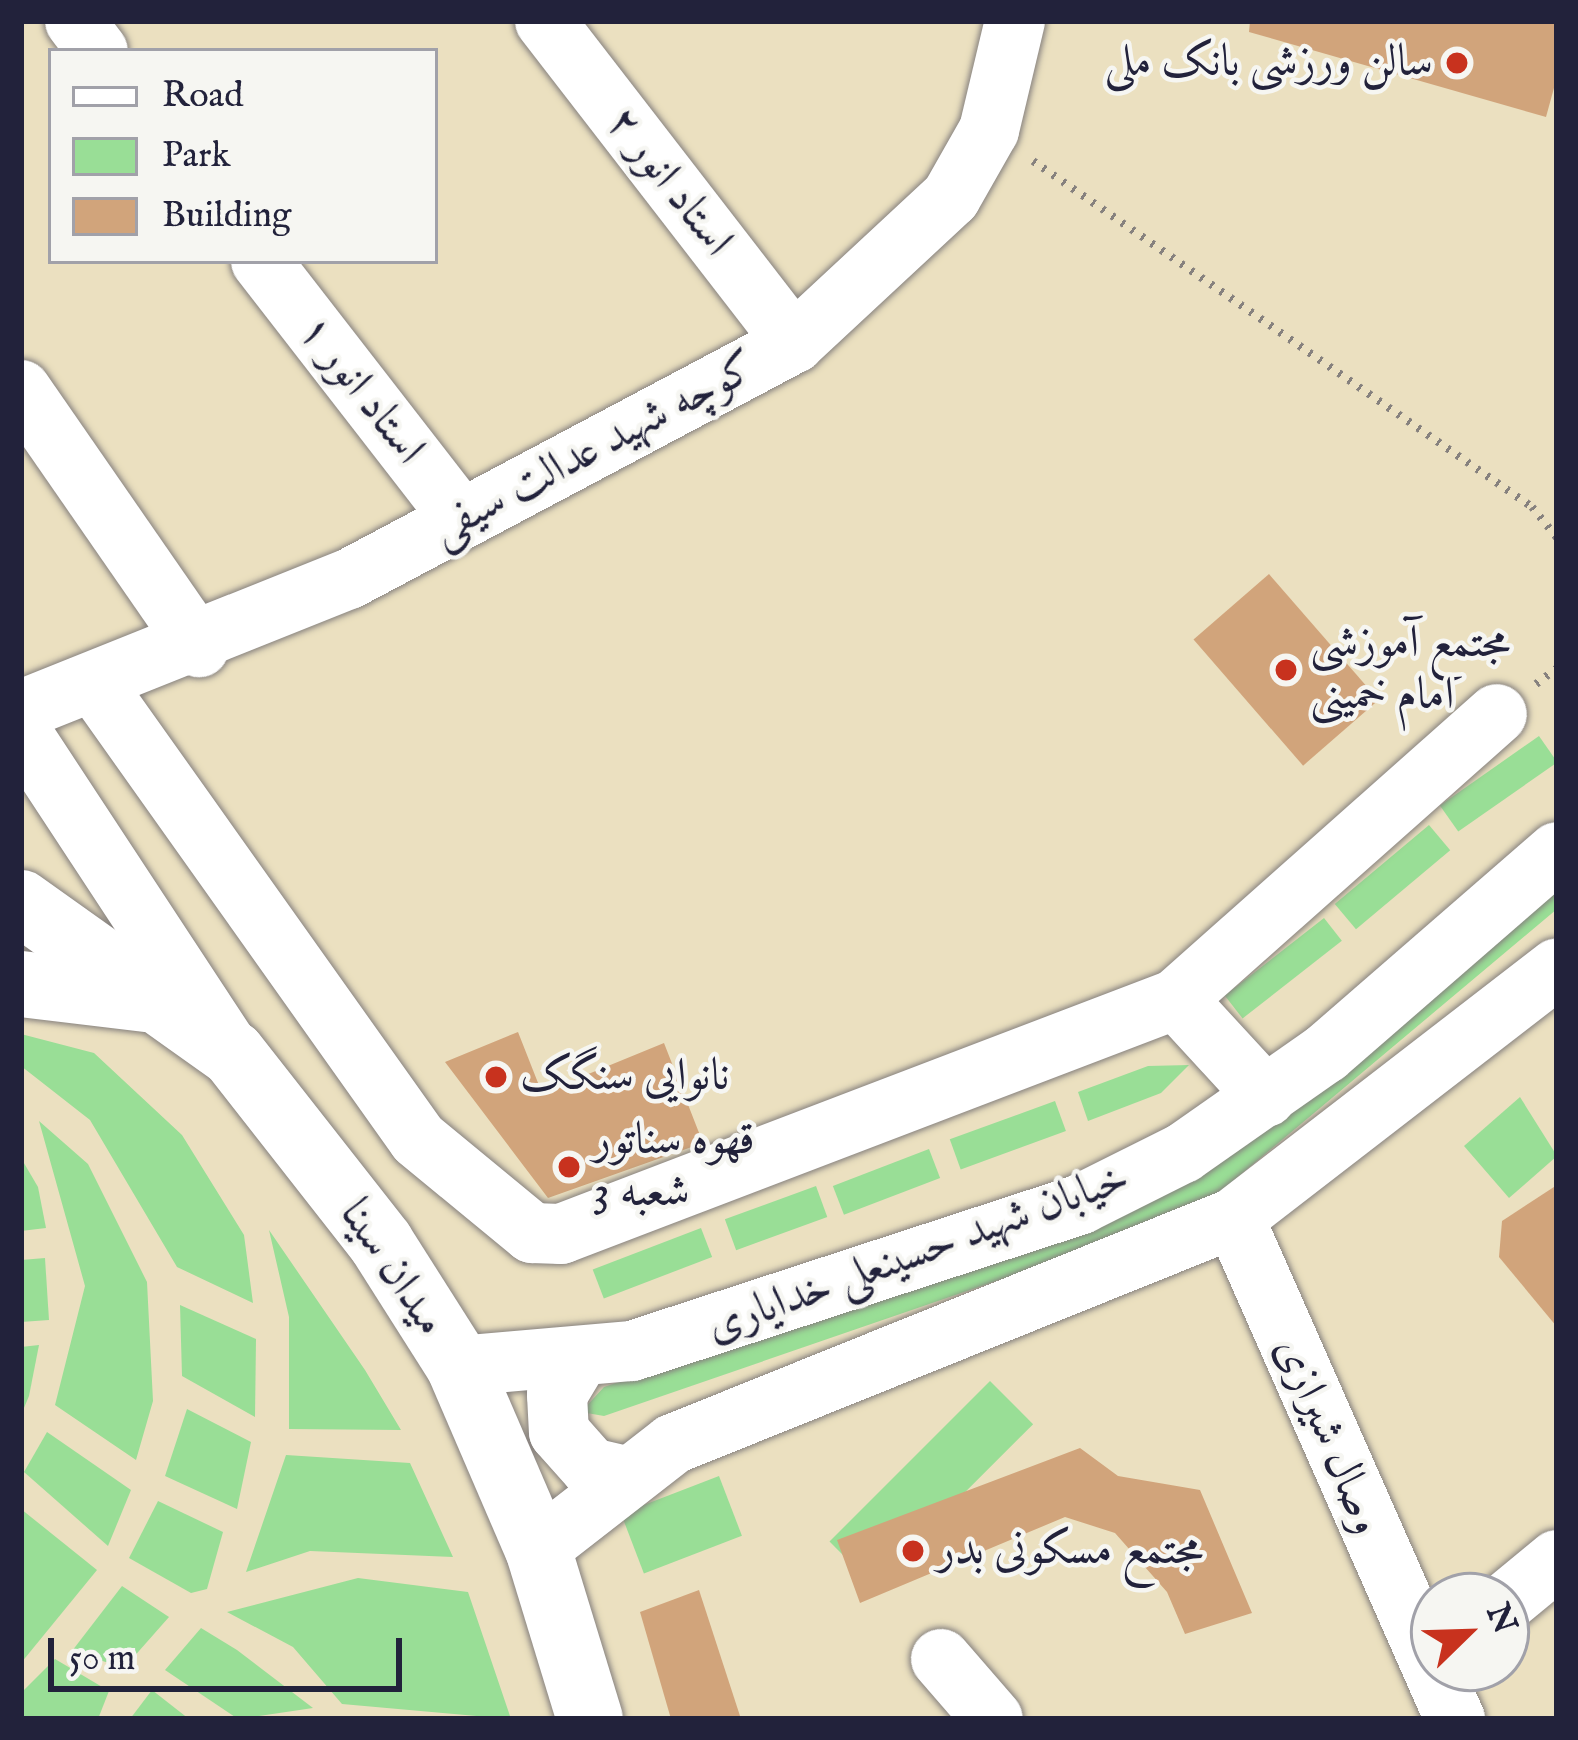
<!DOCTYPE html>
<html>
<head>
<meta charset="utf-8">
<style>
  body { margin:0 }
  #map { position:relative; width:1578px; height:1740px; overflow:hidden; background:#ebe0c0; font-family:"IM FELL English",Amiri,serif }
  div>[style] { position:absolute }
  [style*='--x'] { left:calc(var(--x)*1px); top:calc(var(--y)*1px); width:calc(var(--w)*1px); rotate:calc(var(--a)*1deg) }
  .green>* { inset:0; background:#99de96; transform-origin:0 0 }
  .building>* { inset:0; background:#d1a47b; transform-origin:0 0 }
  .path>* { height:8px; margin-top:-4px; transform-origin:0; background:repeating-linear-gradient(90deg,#86817e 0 3px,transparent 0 12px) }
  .roads { filter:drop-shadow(0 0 3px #86817e) drop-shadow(0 0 3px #86817e) }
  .minor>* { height:60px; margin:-30px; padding:0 30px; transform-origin:30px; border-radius:30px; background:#fff }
  .highway>* { height:66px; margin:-33px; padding:0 33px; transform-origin:33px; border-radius:33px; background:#fff }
  .dots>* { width:33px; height:33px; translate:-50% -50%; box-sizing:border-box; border:6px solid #f6f6f2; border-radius:50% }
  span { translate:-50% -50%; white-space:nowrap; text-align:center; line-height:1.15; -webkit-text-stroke:9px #f6f6f2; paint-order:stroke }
  .poi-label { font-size:45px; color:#22223b }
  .right { translate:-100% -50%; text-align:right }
  .left { translate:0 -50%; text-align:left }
  .street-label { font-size:45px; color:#22223b }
  .frame { position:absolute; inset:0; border:24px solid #22223b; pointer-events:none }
  .legend { position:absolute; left:48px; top:48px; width:390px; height:216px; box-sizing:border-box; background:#f6f6f2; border:3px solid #a1a1a9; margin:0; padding:15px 21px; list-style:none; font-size:36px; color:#22223b }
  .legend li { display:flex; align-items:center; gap:24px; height:60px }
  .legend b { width:60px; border:3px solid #a1a1a9 }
  .north { position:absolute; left:1410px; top:1572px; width:120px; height:120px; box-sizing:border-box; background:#f6f6f2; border:3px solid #a1a1a9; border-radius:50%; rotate:67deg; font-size:33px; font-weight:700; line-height:48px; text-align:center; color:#22223b }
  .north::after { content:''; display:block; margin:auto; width:42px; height:54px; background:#c8321e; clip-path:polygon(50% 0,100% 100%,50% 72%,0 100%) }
  .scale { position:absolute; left:48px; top:1638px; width:354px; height:54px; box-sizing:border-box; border:6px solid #22223b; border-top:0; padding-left:15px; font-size:36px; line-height:42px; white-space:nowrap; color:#22223b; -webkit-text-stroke:9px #f6f6f2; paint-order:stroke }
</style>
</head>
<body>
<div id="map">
  <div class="green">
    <i style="left:1539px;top:736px;width:32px;height:121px;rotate:55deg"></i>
    <i style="left:1429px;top:825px;width:33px;height:123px;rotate:50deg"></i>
    <i style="clip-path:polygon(1557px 871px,1557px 909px,1220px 1192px,1028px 1270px,604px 1416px,581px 1412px,604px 1387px,1020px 1244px)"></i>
    <i style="left:1324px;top:918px;width:29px;height:126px;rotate:52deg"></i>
    <i style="clip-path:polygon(21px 1034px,94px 1053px,182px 1135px,244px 1235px,253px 1303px,177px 1267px,90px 1120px,21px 1066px)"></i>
    <i style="clip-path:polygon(1189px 1065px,1161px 1093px,1088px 1121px,1078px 1092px,1148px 1066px)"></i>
    <i style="clip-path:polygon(1520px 1097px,1557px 1156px,1509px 1198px,1464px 1146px)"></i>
    <i style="left:1055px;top:1101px;width:32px;height:112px;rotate:70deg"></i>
    <i style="clip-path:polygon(39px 1121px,88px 1164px,147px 1282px,153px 1401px,136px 1460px,55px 1405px,85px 1286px)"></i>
    <i style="left:929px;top:1149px;width:31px;height:103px;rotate:69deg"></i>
    <i style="clip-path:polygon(21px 1158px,38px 1187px,46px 1228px,21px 1231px)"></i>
    <i style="left:816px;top:1186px;width:33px;height:97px;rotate:70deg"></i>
    <i style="left:701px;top:1228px;width:31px;height:116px;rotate:69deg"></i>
    <i style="clip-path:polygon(269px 1230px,365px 1370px,401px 1430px,289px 1429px,289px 1317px)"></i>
    <i style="clip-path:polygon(45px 1258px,49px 1320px,21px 1322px,21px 1260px)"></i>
    <i style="clip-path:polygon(180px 1305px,256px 1339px,255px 1417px,182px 1376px)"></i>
    <i style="clip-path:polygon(39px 1345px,29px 1396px,21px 1415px,21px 1347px)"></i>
    <i style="left:990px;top:1381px;width:61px;height:227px;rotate:45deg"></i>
    <i style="clip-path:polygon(187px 1409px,251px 1442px,237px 1509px,165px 1476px)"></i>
    <i style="clip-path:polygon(47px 1432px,131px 1490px,108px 1546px,24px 1472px)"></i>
    <i style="clip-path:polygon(286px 1455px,410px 1463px,453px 1557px,310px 1551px,246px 1572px)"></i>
    <i style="left:719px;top:1476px;width:64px;height:105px;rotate:69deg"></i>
    <i style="clip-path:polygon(158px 1501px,223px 1532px,207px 1589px,191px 1593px,129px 1558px)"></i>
    <i style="clip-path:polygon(21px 1509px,97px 1570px,21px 1663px)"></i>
    <i style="clip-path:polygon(358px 1578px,468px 1592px,511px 1719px,342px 1704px,293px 1647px,227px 1612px)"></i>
    <i style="clip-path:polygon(122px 1586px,169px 1617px,124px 1668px,72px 1651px)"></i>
    <i style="clip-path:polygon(201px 1628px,237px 1650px,313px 1708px,238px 1719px,165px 1670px)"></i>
    <i style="clip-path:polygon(55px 1659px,109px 1691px,98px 1719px,21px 1719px,21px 1693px)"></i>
    <i style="clip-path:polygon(152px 1690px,189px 1719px,130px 1719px)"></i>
  </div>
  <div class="building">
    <i style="clip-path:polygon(1250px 21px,1557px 21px,1557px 77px,1546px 117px,1249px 32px)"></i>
    <i style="left:1269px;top:574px;width:167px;height:100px;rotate:49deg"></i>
    <i style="clip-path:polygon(518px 1032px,542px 1093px,664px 1043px,703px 1143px,548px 1198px,445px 1062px)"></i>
    <i style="clip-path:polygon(1557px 1185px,1557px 1327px,1499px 1257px,1502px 1221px)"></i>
    <i style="clip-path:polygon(1080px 1448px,1118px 1476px,1200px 1490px,1252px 1613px,1185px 1634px,1167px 1592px,1115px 1533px,1065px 1517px,860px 1603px,837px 1540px)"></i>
    <i style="clip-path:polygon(699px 1590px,741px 1719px,671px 1719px,640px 1612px)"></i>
  </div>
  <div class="path">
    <i style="--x:1033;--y:161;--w:607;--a:34.74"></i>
    <i style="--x:1532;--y:507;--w:40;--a:51"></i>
    <i style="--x:1536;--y:684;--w:26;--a:-37"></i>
  </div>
  <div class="roads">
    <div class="minor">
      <i style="--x:75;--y:21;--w:38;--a:53"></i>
      <i style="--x:545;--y:21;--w:407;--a:52.3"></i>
      <i style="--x:261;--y:261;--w:326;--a:52.2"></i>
      <i style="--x:21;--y:390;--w:313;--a:55.3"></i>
      <i style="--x:97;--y:687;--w:554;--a:54.62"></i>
      <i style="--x:418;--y:1139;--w:148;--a:39.5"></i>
      <i style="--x:532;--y:1233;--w:29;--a:2"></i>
      <i style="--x:561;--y:1234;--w:658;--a:-20.91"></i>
      <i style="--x:1176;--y:999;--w:133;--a:47.4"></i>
      <i style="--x:21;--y:710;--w:353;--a:-21.8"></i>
      <i style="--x:349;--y:579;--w:504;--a:-27.94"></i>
      <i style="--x:794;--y:343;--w:214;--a:-42.9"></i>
      <i style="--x:951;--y:197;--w:77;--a:-60.4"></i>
      <i style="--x:989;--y:130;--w:112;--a:-76.6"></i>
      <i style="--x:21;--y:732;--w:373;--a:56.7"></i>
      <i style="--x:1176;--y:999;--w:429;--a:-41.6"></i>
      <i style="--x:1234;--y:1218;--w:548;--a:66.2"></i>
      <i style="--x:576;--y:1363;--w:37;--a:121"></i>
      <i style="--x:557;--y:1395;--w:37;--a:87"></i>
      <i style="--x:559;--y:1432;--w:48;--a:48.4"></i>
      <i style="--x:591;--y:1468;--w:32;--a:13"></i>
      <i style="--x:459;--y:1366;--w:174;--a:-5"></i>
      <i style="--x:632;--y:1351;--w:472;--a:-18.1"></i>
      <i style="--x:1081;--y:1204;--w:114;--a:-26.6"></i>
      <i style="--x:1183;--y:1153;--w:174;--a:-35"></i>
      <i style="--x:1326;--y:1053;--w:306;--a:-41"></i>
      <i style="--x:538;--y:1549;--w:171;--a:-37.9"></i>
      <i style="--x:673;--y:1444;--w:605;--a:-21.94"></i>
      <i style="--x:1234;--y:1218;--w:408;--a:-37.7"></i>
      <i style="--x:1506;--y:1602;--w:66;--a:-39.5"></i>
      <i style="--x:941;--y:1659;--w:79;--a:49.1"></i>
    </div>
    <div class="highway">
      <i style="--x:21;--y:903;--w:260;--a:35.5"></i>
      <i style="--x:233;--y:1054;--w:240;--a:51.9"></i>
      <i style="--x:381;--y:1243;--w:146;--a:57.6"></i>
      <i style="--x:459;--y:1366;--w:199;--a:66.7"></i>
      <i style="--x:538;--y:1549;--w:178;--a:73"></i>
      <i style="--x:21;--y:984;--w:126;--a:6.8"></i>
    </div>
  </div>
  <div class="dots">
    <i style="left:1457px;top:63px;background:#c8321e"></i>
    <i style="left:1286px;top:670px;background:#c8321e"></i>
    <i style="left:496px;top:1077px;background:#c8321e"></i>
    <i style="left:569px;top:1167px;background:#c8321e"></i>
    <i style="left:913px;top:1551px;background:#c8321e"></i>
  </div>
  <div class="poi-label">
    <span class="right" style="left:1433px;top:63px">سالن ورزشی بانک ملی</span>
    <span class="left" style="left:1310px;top:670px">مجتمع آموزشی<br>امام خمینی</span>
    <span class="left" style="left:520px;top:1077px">نانوایی سنگک</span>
    <span class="left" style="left:593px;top:1167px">قهوه سناتور<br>شعبه 3</span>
    <span class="left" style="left:937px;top:1551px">مجتمع مسکونی بدر</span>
  </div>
  <div class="street-label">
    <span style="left:669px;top:182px;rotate:52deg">استاد انور ۲</span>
    <span style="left:361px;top:390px;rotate:52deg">استاد انور ۱</span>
    <span style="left:594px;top:449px;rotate:-28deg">کوچه شهید عدالت سیفی</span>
    <span style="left:918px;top:1253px;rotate:-20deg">خیابان شهید حسینعلی خدایاری</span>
    <span style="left:392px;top:1268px;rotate:56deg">میدان سینا</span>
    <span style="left:1328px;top:1436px;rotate:67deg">وصال شیرازی</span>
  </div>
  <div class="frame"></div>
  <ul class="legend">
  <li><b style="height:15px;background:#fff"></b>Road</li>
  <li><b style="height:33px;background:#99de96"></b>Park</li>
  <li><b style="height:33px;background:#d1a47b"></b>Building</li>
  </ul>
  <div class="north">N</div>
  <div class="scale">50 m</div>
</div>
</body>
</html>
